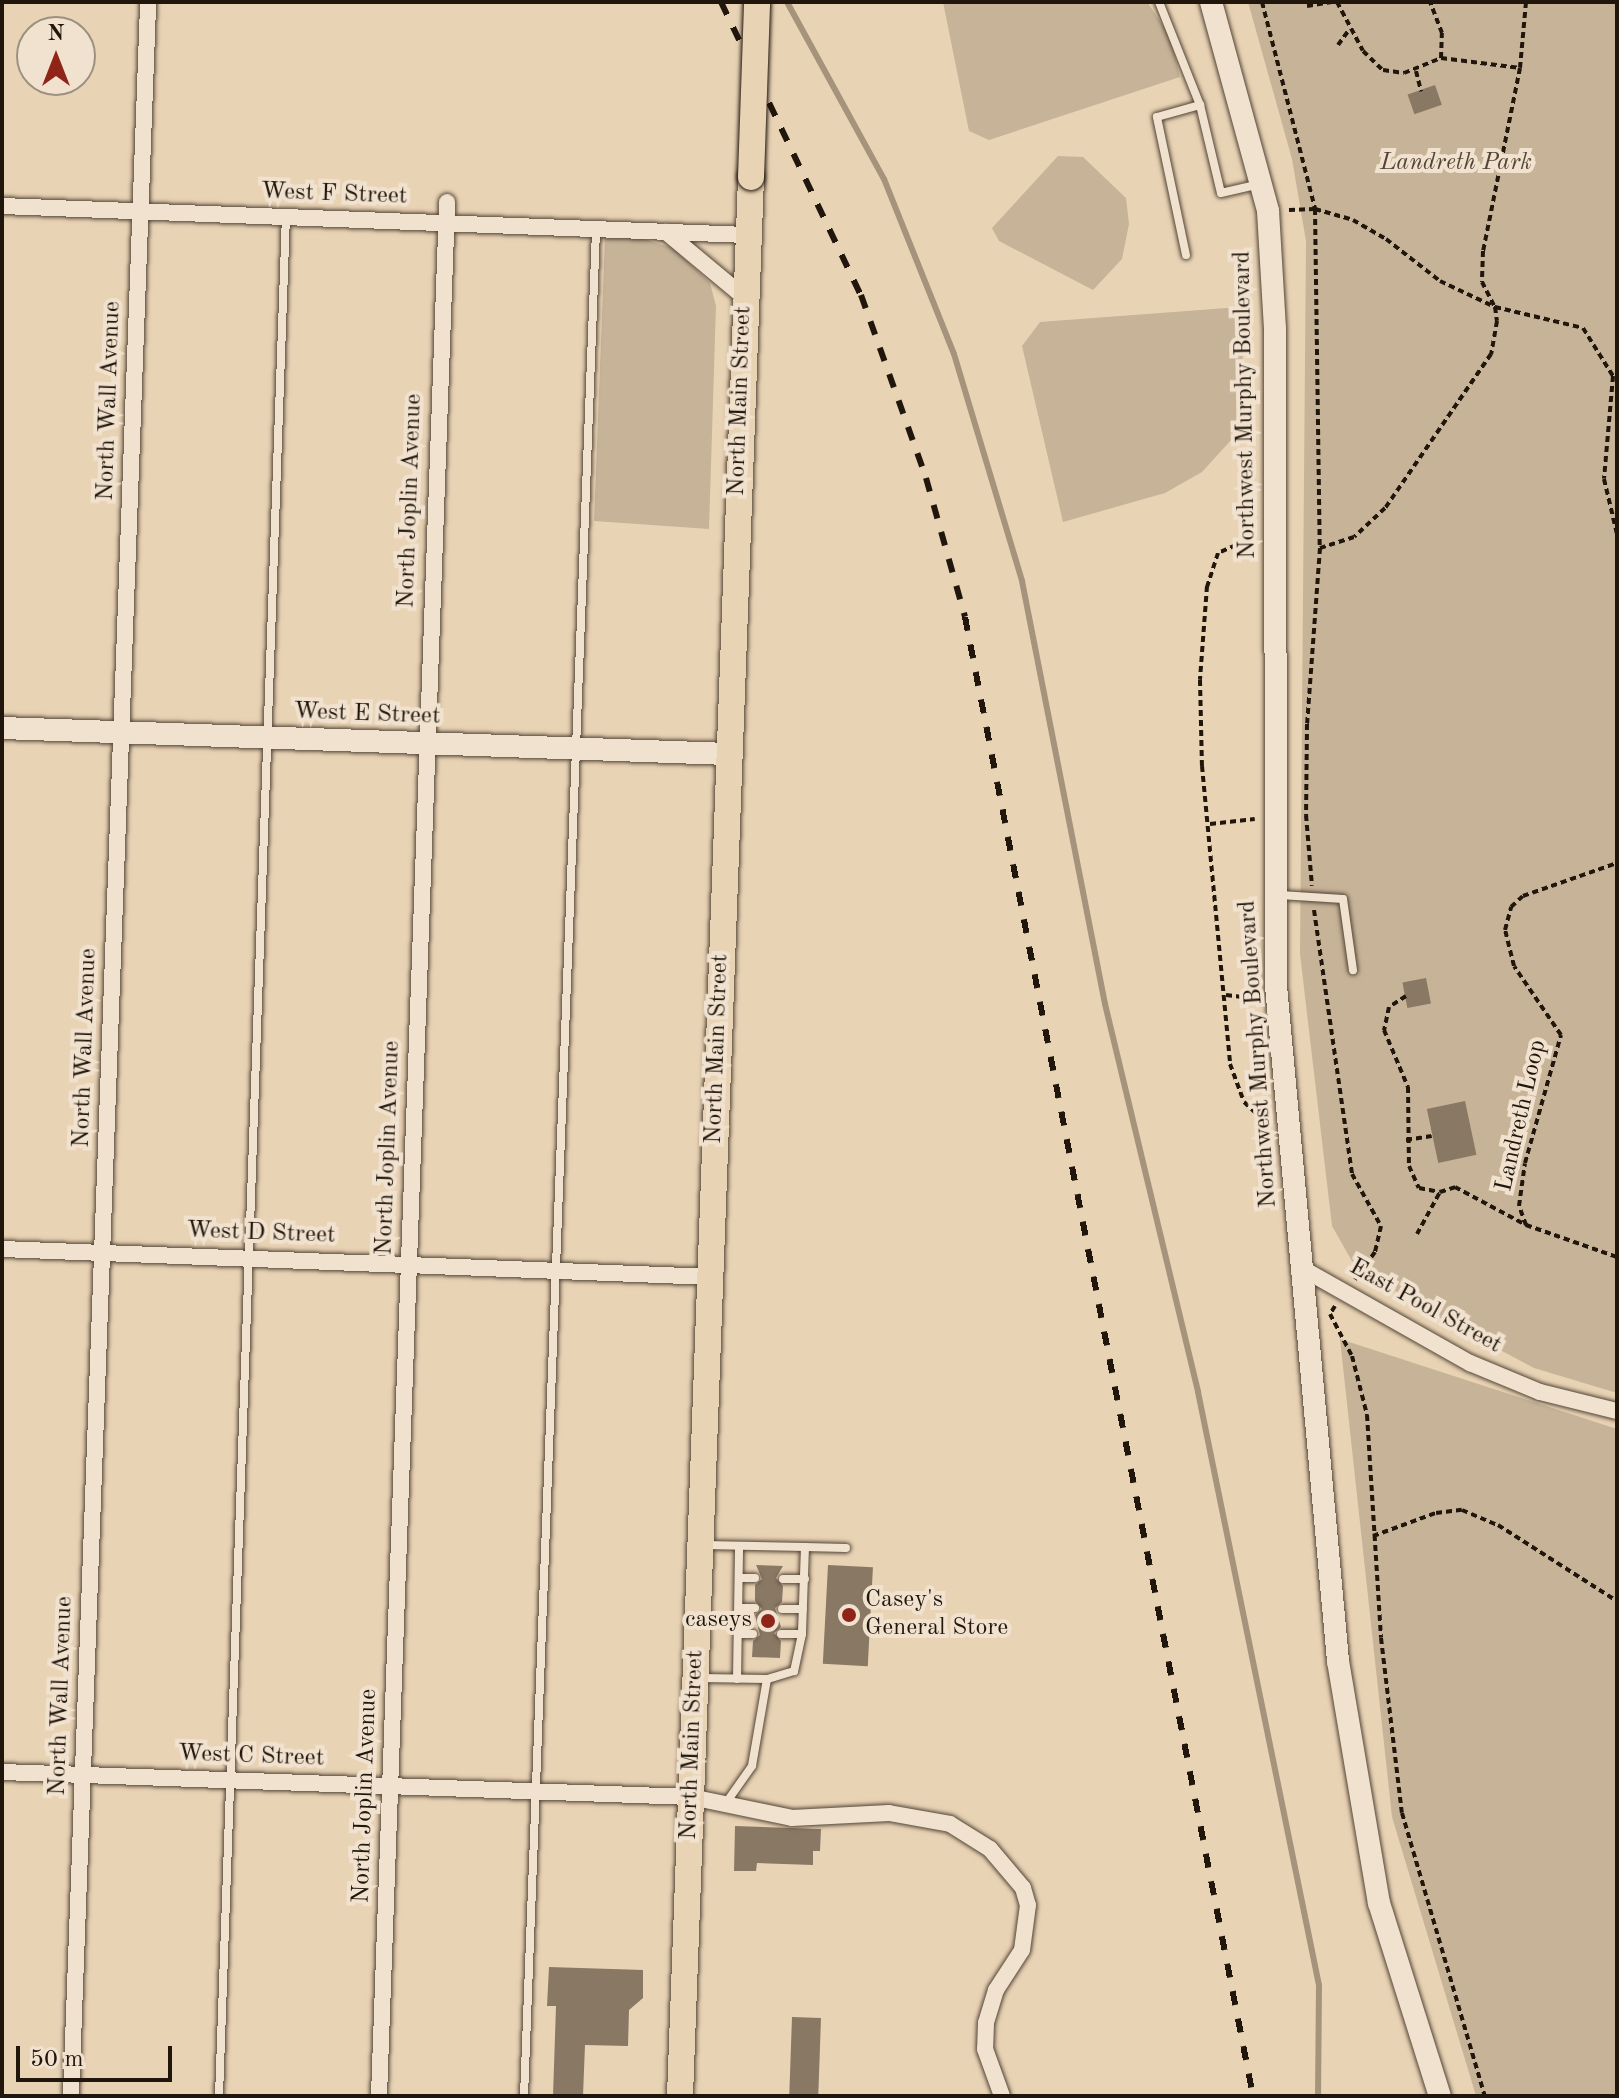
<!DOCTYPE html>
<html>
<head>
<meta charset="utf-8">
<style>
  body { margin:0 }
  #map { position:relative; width:1619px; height:2098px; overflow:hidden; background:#e9d3b5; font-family:"Old Standard TT",serif }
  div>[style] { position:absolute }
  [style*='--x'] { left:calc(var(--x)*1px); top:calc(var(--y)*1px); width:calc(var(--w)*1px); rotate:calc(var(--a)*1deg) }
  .green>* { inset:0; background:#c7b398 }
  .stream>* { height:6px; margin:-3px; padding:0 3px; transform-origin:3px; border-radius:3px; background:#a5937c }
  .building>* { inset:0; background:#897864; transform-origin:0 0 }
  .path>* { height:4px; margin-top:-2px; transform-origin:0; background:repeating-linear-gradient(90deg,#20160c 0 6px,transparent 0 10px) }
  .roads { filter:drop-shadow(0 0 2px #524536) drop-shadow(0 0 2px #524536) }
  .lane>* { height:8px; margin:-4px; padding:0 4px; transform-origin:4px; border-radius:4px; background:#f1e2cf }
  .street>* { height:16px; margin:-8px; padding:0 8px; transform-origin:8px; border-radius:8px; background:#f1e2cf }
  .secondary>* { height:22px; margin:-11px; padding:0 11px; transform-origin:11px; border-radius:11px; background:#f1e2cf }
  .primary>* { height:26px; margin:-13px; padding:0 13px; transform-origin:13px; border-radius:13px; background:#e9d3b5 }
  .rail>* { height:6px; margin-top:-3px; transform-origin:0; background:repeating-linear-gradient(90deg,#20160c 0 14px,transparent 0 28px) }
  .bridges { filter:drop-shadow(0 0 2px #20160c) drop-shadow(0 0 2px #20160c) }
  .primary-bridge>* { height:26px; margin:-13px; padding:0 13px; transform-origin:13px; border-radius:13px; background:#e9d3b5 }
  .dots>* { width:22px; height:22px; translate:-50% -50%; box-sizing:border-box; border:4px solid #f1e2cf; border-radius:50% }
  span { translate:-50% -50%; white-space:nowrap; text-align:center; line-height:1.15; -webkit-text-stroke:8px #f1e2cf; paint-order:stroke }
  .park-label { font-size:24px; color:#524536; font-style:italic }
  .street-label { font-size:24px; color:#20160c }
  .poi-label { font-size:24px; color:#20160c }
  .left { translate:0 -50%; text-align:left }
  .right { translate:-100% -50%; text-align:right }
  .frame { position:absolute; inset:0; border:4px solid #20160c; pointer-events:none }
  .north { position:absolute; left:16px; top:16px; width:80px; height:80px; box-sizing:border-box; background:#f1e2cf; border:2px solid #9d9081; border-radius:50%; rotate:0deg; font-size:22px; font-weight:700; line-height:32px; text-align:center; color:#20160c }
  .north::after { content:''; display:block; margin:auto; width:28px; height:36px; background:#8f2418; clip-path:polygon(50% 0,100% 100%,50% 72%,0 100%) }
  .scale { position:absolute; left:16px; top:2046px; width:156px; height:36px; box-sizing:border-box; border:4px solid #20160c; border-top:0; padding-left:10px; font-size:24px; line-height:28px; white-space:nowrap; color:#20160c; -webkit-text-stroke:6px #f1e2cf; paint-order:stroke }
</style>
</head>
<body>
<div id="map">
  <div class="green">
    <i style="clip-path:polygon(943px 2px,1147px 2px,1170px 36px,1180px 77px,989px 140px,969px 131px)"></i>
    <i style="clip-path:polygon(1248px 2px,1617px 2px,1617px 1393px,1534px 1368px,1391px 1292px,1353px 1263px,1332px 1226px,1300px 954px,1306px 241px,1292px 159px)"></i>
    <i style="clip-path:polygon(1058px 156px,1083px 157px,1126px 198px,1129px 224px,1122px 259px,1093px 290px,999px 241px,992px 228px)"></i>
    <i style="clip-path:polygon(605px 237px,640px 238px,673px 248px,710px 283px,716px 306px,709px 529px,594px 521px)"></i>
    <i style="clip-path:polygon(1240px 307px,1244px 384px,1232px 439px,1202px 472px,1165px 493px,1063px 522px,1022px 346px,1040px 322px)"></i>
    <i style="clip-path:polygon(1340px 1339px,1617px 1429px,1617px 2096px,1476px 2096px,1392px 1817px)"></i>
  </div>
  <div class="stream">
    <i style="--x:787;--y:2;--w:202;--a:61.3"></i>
    <i style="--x:884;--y:179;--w:188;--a:68.2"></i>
    <i style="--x:954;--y:354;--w:237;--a:73.3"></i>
    <i style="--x:1022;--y:581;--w:431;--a:78.9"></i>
    <i style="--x:1105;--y:1004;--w:399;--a:76.5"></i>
    <i style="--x:1198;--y:1392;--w:605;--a:78.47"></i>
    <i style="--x:1319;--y:1985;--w:111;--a:90.5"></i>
  </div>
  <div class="building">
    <i style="left:1435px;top:85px;width:21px;height:29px;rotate:71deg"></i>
    <i style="left:1426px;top:978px;width:26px;height:24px;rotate:79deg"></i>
    <i style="left:1465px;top:1101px;width:55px;height:39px;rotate:78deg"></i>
    <i style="clip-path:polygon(756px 1565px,783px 1566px,776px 1578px,783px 1586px,782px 1602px,775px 1608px,781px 1627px,774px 1633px,781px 1641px,780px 1658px,752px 1657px,753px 1641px,760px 1635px,755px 1615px,762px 1609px,755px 1601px,755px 1585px,762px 1579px)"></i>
    <i style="left:828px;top:1565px;width:45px;height:99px;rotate:3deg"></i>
    <i style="clip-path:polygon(735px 1826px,821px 1829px,820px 1851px,813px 1851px,813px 1865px,757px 1863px,756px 1871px,734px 1871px)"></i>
    <i style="clip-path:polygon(549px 1967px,643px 1970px,643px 1998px,629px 2010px,628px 2046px,585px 2045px,583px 2096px,553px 2096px,556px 2006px,547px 2006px)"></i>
    <i style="left:792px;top:2017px;width:29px;height:79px;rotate:2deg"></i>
  </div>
  <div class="path">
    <i style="--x:1262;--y:2;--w:214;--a:75.6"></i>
    <i style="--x:1315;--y:209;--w:339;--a:89.2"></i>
    <i style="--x:1320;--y:548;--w:176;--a:94.2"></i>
    <i style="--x:1307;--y:724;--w:91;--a:90.6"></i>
    <i style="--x:1306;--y:815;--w:71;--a:85.2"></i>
    <i style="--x:1337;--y:2;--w:55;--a:62"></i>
    <i style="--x:1363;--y:51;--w:28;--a:44"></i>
    <i style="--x:1383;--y:70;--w:21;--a:8"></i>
    <i style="--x:1404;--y:73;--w:40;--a:-22"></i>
    <i style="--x:1441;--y:58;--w:25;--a:-88"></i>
    <i style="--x:1442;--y:33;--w:33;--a:-111"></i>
    <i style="--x:1526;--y:2;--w:66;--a:95.2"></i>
    <i style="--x:1520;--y:68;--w:187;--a:101.4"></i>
    <i style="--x:1483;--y:251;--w:31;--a:92"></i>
    <i style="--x:1482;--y:282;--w:28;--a:63"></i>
    <i style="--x:1495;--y:307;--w:90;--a:13.4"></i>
    <i style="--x:1583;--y:328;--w:57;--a:58"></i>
    <i style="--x:1613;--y:376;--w:103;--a:95"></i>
    <i style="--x:1604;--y:479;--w:57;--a:76.7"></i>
    <i style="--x:1307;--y:6;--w:25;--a:-9"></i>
    <i style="--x:1338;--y:45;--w:17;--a:-54"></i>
    <i style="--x:1441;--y:58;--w:80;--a:7.2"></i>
    <i style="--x:1416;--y:71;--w:21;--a:76"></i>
    <i style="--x:1289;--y:210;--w:26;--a:-2"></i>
    <i style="--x:1315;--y:209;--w:40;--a:16"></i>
    <i style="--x:1353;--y:220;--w:38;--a:30"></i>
    <i style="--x:1386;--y:239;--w:68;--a:37.9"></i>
    <i style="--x:1440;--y:281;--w:61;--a:25.3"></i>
    <i style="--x:1495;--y:307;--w:14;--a:82"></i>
    <i style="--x:1497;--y:321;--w:34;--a:100"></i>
    <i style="--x:1491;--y:354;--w:187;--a:124.5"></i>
    <i style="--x:1385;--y:508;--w:42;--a:136.9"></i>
    <i style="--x:1354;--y:537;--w:36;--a:162"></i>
    <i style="--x:1254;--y:537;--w:39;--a:156"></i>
    <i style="--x:1218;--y:553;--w:35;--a:108"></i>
    <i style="--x:1207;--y:586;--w:94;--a:94.3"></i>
    <i style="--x:1200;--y:680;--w:86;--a:88.7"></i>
    <i style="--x:1202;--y:766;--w:299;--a:84.6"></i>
    <i style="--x:1230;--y:1064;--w:40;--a:69.8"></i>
    <i style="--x:1244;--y:1102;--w:33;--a:43"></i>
    <i style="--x:1210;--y:824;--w:45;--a:-6.3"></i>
    <i style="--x:1314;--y:910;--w:267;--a:81.8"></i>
    <i style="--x:1352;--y:1174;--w:60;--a:60.9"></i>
    <i style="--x:1381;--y:1226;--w:27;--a:103"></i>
    <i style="--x:1375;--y:1252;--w:34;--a:126"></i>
    <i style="--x:1226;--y:995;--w:33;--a:7"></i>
    <i style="--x:1406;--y:996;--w:20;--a:147"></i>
    <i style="--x:1389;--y:1007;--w:24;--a:102"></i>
    <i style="--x:1384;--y:1030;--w:62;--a:67.2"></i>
    <i style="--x:1408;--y:1087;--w:79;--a:89.3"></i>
    <i style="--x:1409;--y:1166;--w:24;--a:66"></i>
    <i style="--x:1419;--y:1188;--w:21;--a:11"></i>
    <i style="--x:1406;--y:1140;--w:26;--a:-9"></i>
    <i style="--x:1526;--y:1225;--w:20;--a:-110"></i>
    <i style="--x:1519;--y:1206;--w:43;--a:-82.1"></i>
    <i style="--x:1525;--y:1163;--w:133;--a:-74.3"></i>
    <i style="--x:1561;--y:1035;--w:83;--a:-124.3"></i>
    <i style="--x:1514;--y:966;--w:37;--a:-104"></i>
    <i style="--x:1505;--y:930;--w:24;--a:-75"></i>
    <i style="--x:1511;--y:907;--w:16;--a:-43"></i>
    <i style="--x:1523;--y:896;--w:100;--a:-19.3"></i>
    <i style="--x:1417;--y:1234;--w:48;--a:-61.3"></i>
    <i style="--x:1440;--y:1192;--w:16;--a:-18"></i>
    <i style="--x:1455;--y:1187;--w:81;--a:28.2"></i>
    <i style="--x:1526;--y:1225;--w:96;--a:19.4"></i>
    <i style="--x:1335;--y:1306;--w:9;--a:122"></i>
    <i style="--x:1330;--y:1314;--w:47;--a:62.4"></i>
    <i style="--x:1352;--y:1356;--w:61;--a:75.7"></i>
    <i style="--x:1367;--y:1415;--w:223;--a:86.4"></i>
    <i style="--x:1381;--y:1638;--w:176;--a:83.2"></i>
    <i style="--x:1402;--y:1813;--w:295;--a:73.7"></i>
    <i style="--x:1373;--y:1536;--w:67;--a:-20.1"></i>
    <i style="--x:1436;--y:1513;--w:26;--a:-7"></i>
    <i style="--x:1462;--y:1510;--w:39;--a:23"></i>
    <i style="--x:1498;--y:1525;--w:141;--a:32.6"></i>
  </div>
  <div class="roads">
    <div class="lane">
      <i style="--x:1159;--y:2;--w:111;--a:68.3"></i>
      <i style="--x:1186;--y:255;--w:141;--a:-101.9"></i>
      <i style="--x:1157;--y:117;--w:45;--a:-15.6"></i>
      <i style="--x:1200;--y:105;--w:90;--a:76.6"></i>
      <i style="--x:1221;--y:193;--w:40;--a:-13"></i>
      <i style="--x:1280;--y:895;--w:63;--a:3.6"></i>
      <i style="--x:1343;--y:899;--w:72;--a:82"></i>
      <i style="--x:705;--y:1545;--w:100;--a:1.1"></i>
      <i style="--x:805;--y:1547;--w:87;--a:92"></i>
      <i style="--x:802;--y:1634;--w:38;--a:102"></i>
      <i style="--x:794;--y:1671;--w:28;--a:163"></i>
      <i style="--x:767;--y:1679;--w:88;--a:99.8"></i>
      <i style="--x:752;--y:1766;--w:45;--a:125.1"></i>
      <i style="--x:805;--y:1547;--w:41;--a:1.4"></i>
      <i style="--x:739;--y:1578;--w:16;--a:0"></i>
      <i style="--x:783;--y:1579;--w:22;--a:0"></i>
      <i style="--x:739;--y:1608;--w:16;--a:0"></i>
      <i style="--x:782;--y:1609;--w:21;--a:0"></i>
      <i style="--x:738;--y:1634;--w:15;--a:0"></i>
      <i style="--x:781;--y:1634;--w:21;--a:0"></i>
      <i style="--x:700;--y:1678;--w:67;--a:0.9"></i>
      <i style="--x:737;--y:1679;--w:133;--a:-89.1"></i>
      <i style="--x:219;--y:2096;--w:1880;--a:-87.96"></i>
      <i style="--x:524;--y:2096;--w:1868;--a:-87.79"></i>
    </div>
    <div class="street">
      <i style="--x:2;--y:206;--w:747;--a:2.23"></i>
      <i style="--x:666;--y:232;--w:102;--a:39.8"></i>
      <i style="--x:2;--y:1249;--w:709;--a:2.26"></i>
      <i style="--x:1303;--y:1269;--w:192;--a:29.4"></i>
      <i style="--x:1470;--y:1363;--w:76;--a:22.5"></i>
      <i style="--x:1540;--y:1392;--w:79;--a:13.9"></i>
      <i style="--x:2;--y:1772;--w:689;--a:2.08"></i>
      <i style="--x:691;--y:1797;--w:103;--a:11.7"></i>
      <i style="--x:792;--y:1818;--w:97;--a:-3"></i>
      <i style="--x:889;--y:1813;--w:62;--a:10.2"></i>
      <i style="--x:950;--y:1824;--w:47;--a:32"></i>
      <i style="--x:990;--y:1849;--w:51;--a:49.8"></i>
      <i style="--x:1023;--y:1888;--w:18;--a:74"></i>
      <i style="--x:1028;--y:1905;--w:45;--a:97.6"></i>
      <i style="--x:1022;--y:1950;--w:48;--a:123"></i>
      <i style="--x:996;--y:1990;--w:34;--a:107"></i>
      <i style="--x:986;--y:2023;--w:26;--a:92"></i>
      <i style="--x:985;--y:2049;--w:50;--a:70.1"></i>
      <i style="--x:71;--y:2096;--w:2095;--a:-87.89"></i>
      <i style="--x:379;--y:2096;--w:1895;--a:-87.94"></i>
    </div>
    <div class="secondary">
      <i style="--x:1211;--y:2;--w:217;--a:74.7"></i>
      <i style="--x:1268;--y:211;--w:118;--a:86.6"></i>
      <i style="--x:1275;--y:329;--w:657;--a:89.91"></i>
      <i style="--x:1276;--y:986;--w:678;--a:84.75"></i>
      <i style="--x:1338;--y:1661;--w:245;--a:80.4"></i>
      <i style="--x:1379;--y:1903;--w:202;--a:72.5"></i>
      <i style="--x:2;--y:728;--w:727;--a:2.05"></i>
    </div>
    <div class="primary">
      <i style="--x:680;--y:2096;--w:1920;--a:-87.88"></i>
    </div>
  </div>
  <div class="rail">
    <i style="--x:721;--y:2;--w:325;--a:64.5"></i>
    <i style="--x:861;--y:295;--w:194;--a:70.4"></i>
    <i style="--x:926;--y:478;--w:144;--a:74.3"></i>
    <i style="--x:965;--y:617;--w:1507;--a:78.98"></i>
  </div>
  <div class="bridges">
    <div class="primary-bridge">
      <i style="--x:751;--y:177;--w:175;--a:-88"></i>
    </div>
  </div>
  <div class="dots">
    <i style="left:849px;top:1615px;background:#8f2418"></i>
    <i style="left:768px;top:1621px;background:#8f2418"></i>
  </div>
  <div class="park-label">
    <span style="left:1456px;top:164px">Landreth Park</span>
  </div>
  <div class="street-label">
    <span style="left:334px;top:195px;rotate:2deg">West F Street</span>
    <span style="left:110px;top:401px;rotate:-88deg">North Wall Avenue</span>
    <span style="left:741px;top:401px;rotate:-88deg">North Main Street</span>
    <span style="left:1246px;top:405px;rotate:-91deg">Northwest Murphy Boulevard</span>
    <span style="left:411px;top:501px;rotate:-88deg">North Joplin Avenue</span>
    <span style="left:367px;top:715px;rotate:2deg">West E Street</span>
    <span style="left:86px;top:1048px;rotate:-88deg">North Wall Avenue</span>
    <span style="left:718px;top:1049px;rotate:-88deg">North Main Street</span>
    <span style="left:1259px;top:1054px;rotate:-94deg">Northwest Murphy Boulevard</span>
    <span style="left:1522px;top:1116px;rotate:-77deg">Landreth Loop</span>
    <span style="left:389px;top:1148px;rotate:-88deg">North Joplin Avenue</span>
    <span style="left:261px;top:1234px;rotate:2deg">West D Street</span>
    <span style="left:1425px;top:1307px;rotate:29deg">East Pool Street</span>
    <span style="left:62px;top:1696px;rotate:-88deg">North Wall Avenue</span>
    <span style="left:693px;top:1745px;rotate:-88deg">North Main Street</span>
    <span style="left:251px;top:1757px;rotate:2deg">West C Street</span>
    <span style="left:366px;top:1796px;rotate:-88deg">North Joplin Avenue</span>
  </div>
  <div class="poi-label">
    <span class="left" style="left:865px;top:1615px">Casey's<br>General Store</span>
    <span class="right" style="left:752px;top:1621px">caseys</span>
  </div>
  <div class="frame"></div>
  <div class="north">N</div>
  <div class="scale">50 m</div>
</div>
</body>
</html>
